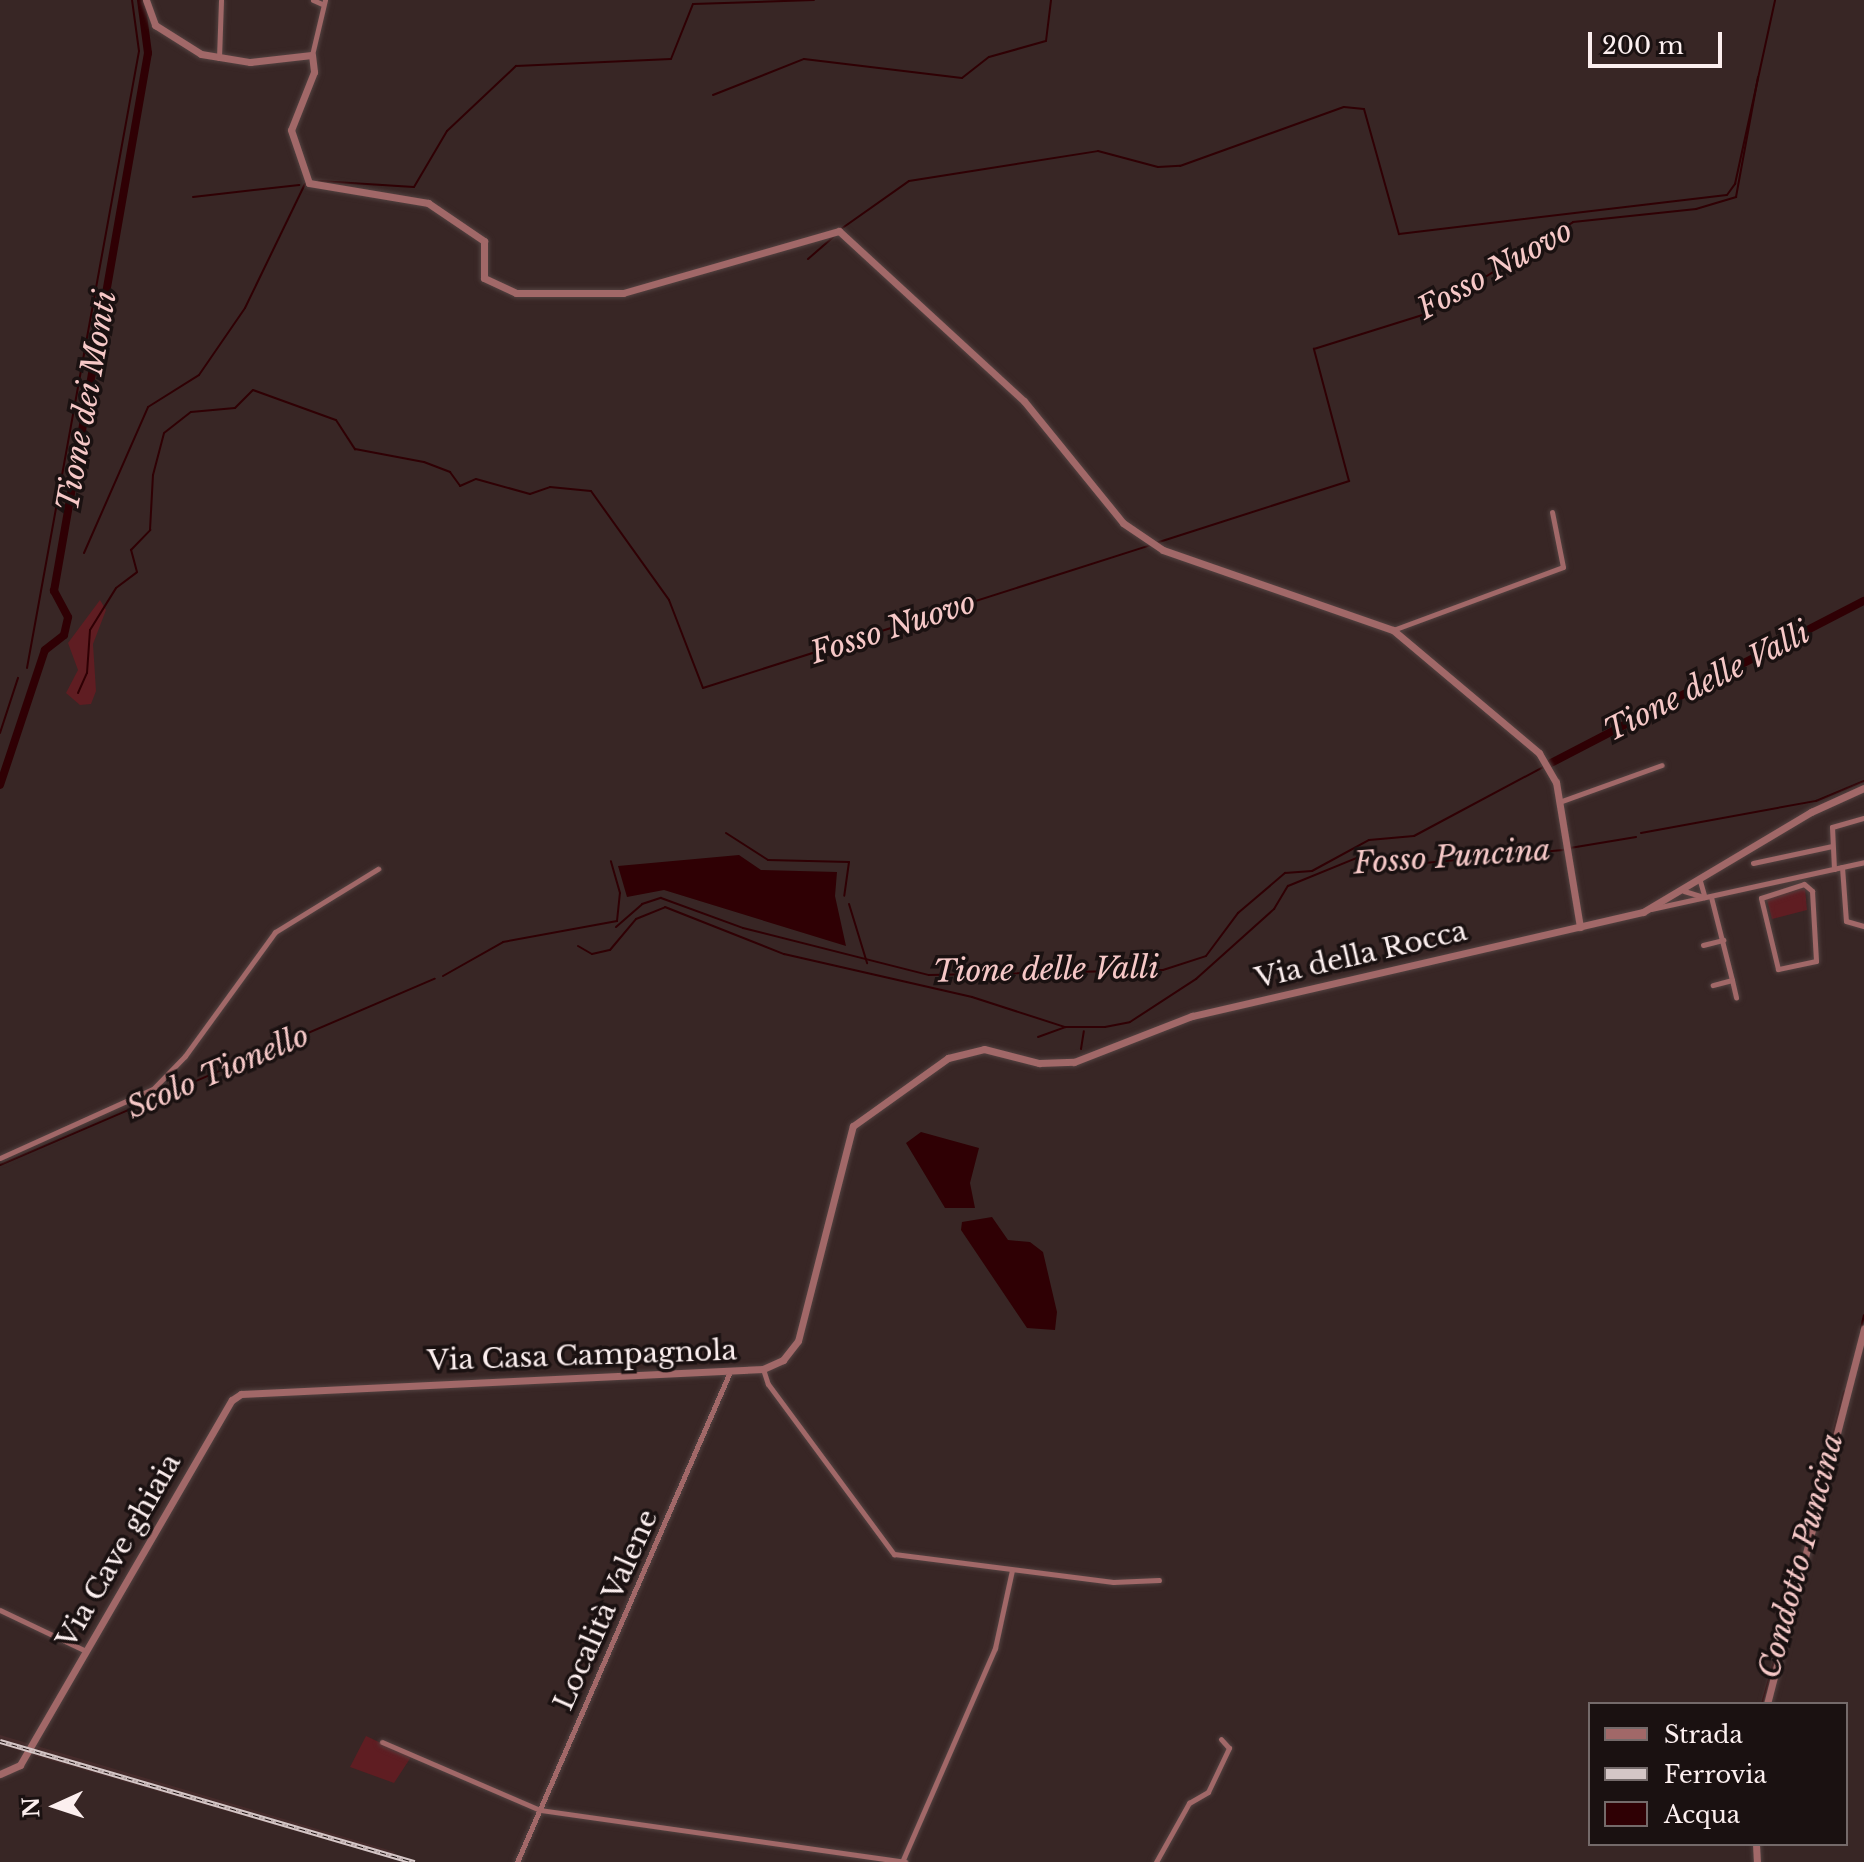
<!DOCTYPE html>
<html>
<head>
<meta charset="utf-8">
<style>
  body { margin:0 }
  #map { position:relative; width:1864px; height:1862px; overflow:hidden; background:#382625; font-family:"Libre Baskerville",serif }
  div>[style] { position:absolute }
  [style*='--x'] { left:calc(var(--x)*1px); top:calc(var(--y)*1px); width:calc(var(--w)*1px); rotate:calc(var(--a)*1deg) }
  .built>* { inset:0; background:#452b2b }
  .green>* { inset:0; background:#5f1d22 }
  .water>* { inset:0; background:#2f0004 }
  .stream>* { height:2px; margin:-1px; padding:0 1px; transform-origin:1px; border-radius:1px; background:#2f0004 }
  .river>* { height:8px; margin:-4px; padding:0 4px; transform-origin:4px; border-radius:4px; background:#2f0004 }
  .roads { filter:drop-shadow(0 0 2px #534241) drop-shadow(0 0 2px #534241) }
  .minor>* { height:5px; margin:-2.5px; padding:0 2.5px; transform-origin:2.5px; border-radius:2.5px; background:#a16868 }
  .tertiary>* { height:7px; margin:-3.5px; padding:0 3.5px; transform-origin:3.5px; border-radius:3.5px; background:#a16868 }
  .rail>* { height:5px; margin-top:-2.5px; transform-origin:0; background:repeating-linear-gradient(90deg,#1a1111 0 6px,#d4c6c6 0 12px); box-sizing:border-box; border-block:2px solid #d4c6c6 }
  span { translate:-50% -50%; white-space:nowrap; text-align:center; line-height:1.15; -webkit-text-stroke:7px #1a1111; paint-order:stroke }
  .street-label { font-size:28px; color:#fcefef }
  .water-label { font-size:30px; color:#f6c8c7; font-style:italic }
  .legend { position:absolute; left:1588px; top:1702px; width:260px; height:144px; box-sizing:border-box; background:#1a1111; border:2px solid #746a6a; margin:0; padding:10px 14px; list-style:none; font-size:24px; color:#fcefef }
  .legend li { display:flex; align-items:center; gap:16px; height:40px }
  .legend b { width:40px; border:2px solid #746a6a }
  .north { position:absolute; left:16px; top:1766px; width:80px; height:80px; -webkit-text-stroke:6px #1a1111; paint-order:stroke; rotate:267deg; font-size:22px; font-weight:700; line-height:32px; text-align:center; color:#fcefef }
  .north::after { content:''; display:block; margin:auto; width:28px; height:36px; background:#fcefef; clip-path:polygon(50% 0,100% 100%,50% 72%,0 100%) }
  .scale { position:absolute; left:1588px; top:32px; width:134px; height:36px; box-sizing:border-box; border:4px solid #fcefef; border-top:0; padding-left:10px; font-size:24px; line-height:28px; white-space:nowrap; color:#fcefef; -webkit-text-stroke:6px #1a1111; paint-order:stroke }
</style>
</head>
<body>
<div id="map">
  <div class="built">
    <i style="clip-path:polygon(0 1735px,395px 1852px,393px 1859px,29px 1754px,0 1744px)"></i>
  </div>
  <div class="green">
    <i style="clip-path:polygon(100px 600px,106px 610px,93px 644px,96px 691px,91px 704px,80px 705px,66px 693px,78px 670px,68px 643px)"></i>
    <i style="clip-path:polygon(1805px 888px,1807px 910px,1772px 919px,1766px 896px)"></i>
    <i style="clip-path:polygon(366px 1736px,411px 1757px,394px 1783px,350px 1767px)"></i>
  </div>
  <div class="water">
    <i style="clip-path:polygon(739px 855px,761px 870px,837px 872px,835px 896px,846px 946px,664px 890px,627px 897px,618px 866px)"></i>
    <i style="clip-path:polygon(921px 1132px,979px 1148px,970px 1183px,975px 1208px,945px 1208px,906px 1143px)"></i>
    <i style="clip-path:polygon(992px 1217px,1008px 1240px,1030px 1242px,1043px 1252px,1057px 1312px,1055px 1330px,1027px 1328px,961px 1230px,962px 1222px)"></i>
  </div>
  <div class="stream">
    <i style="--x:713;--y:95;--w:98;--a:-21.6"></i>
    <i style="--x:804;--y:59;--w:159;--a:6.9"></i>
    <i style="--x:962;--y:78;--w:34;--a:-38"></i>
    <i style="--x:989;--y:57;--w:59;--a:-15.7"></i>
    <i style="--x:1046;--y:41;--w:41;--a:-83"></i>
    <i style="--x:319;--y:181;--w:95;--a:3.6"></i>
    <i style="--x:414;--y:187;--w:65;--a:-59.5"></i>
    <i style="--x:447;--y:131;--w:95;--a:-43.3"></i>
    <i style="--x:516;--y:66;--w:155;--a:-2.6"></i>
    <i style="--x:671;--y:59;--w:59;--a:-68.2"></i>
    <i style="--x:693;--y:4;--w:121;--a:-1.9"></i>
    <i style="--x:193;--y:197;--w:107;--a:-6.5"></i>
    <i style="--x:841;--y:229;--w:83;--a:-35.2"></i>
    <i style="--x:909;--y:181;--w:191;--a:-9"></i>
    <i style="--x:1098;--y:151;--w:62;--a:14.9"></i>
    <i style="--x:1158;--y:167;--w:22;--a:-3"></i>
    <i style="--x:1180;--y:166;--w:174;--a:-19.8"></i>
    <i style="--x:1344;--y:107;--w:20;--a:6"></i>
    <i style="--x:1364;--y:109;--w:130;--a:74.4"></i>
    <i style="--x:1399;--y:234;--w:330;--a:-6.8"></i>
    <i style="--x:1727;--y:195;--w:14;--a:-54"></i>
    <i style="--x:1735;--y:184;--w:188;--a:-77.7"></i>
    <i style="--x:808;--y:259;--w:35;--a:-41"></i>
    <i style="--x:1156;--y:543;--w:203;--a:-17.8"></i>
    <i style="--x:1349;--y:481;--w:137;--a:-104.9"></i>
    <i style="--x:1314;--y:349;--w:117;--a:-17.4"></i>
    <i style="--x:1426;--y:314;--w:173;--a:-32"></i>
    <i style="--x:1573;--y:222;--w:124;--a:-6"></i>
    <i style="--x:1696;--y:209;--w:42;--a:-16.7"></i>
    <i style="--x:1736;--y:197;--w:122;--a:-79.6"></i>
    <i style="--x:84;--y:553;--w:159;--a:-66.3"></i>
    <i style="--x:148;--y:407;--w:60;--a:-32.1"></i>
    <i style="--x:199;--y:375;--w:81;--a:-55.5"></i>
    <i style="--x:245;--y:308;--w:138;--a:-64.2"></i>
    <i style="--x:27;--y:668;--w:627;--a:-79.71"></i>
    <i style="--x:139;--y:51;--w:51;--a:-97.8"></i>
    <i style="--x:78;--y:693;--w:22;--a:-66"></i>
    <i style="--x:87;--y:673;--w:43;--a:-86"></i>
    <i style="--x:90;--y:630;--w:49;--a:-58.2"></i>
    <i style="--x:116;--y:588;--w:26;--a:-37"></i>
    <i style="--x:137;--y:572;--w:23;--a:-105"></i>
    <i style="--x:131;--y:550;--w:28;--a:-46"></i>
    <i style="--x:150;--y:530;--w:55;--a:-86.9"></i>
    <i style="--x:153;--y:475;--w:43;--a:-75.3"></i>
    <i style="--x:164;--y:433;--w:34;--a:-38"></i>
    <i style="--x:191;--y:412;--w:44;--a:-5.2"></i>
    <i style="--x:235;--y:408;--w:25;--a:-45"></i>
    <i style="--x:253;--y:390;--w:88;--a:19.9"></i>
    <i style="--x:336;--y:420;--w:35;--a:57"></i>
    <i style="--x:355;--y:449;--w:70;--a:10.7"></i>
    <i style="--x:424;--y:462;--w:28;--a:21"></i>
    <i style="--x:450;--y:472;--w:17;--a:54"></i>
    <i style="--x:460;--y:486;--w:17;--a:-24"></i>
    <i style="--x:476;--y:479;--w:56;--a:15.5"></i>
    <i style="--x:530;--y:494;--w:21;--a:-19"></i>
    <i style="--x:550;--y:487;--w:41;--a:5.6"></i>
    <i style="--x:591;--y:491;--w:134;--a:54.4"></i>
    <i style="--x:669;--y:600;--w:94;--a:68.9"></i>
    <i style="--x:703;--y:688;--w:469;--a:-17.7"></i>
    <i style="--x:0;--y:733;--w:58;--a:-71.9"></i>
    <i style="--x:726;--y:833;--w:50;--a:32.7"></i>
    <i style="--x:768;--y:860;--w:81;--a:1.4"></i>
    <i style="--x:849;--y:862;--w:34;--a:98"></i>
    <i style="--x:1641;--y:833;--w:178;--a:-10.4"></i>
    <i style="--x:1816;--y:801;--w:52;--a:-22.6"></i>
    <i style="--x:1570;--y:848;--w:67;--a:-9.5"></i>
    <i style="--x:849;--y:904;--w:62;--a:73"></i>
    <i style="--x:616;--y:927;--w:35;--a:-41"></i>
    <i style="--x:642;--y:904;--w:20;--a:-18"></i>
    <i style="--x:661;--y:898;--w:87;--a:20.1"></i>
    <i style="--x:743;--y:928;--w:192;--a:14.2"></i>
    <i style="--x:929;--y:975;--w:234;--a:-1.2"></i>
    <i style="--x:1163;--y:970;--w:45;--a:-18"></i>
    <i style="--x:1206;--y:956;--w:54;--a:-53.3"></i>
    <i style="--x:1238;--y:913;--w:62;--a:-40.4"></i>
    <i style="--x:1285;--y:873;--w:27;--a:-4"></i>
    <i style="--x:1312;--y:871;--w:65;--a:-28.5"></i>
    <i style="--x:1369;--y:840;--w:45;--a:-5.1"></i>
    <i style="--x:1414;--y:836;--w:149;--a:-28.1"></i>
    <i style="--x:578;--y:946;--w:16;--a:30"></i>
    <i style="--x:592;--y:954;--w:18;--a:-13"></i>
    <i style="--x:610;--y:950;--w:40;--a:-50"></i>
    <i style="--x:636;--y:919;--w:31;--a:-22"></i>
    <i style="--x:665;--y:907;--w:128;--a:21.6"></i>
    <i style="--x:784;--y:954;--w:193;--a:12.9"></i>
    <i style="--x:972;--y:997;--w:98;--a:17.9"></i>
    <i style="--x:1065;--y:1027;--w:40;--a:0"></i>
    <i style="--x:1105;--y:1027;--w:25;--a:-11"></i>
    <i style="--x:1130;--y:1022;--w:79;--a:-33.1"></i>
    <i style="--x:1196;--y:979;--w:105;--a:-41.9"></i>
    <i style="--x:1274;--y:909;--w:27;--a:-59"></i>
    <i style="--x:1288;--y:886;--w:77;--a:-22.2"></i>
    <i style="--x:1359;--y:857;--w:55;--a:7.3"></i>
    <i style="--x:1414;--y:864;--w:150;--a:-5.4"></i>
    <i style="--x:443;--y:976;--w:69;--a:-29.5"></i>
    <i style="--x:503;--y:942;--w:116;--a:-10.4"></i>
    <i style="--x:617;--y:921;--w:28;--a:-84"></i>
    <i style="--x:620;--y:893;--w:33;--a:-106"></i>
    <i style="--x:1038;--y:1037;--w:29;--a:-20"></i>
    <i style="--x:1081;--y:1049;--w:18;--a:-81"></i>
    <i style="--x:0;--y:1165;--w:473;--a:-23.2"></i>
    <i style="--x:1861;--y:1328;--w:13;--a:-77"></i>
    <i style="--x:1808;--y:1533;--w:146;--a:-75.7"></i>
    <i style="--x:1762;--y:1704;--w:62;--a:-74.2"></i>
  </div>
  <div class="river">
    <i style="--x:1551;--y:763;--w:352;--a:-27.4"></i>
    <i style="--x:0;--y:785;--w:142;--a:-71.6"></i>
    <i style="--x:45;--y:650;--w:24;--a:-38"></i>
    <i style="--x:64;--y:635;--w:18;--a:-77"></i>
    <i style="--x:68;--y:617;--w:30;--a:-118"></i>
    <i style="--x:54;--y:591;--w:546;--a:-80.09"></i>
    <i style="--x:148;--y:53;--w:53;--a:-97.5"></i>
  </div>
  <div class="roads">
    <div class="minor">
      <i style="--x:313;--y:0;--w:10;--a:24"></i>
      <i style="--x:312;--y:55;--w:57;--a:-76.7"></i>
      <i style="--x:219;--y:58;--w:58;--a:-88"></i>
      <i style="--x:1393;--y:630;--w:181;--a:-20.3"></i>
      <i style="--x:1563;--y:567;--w:56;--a:-101.3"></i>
      <i style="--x:1559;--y:802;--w:109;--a:-19.8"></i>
      <i style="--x:1753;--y:863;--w:81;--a:-12.1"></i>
      <i style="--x:1842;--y:867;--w:54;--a:85.8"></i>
      <i style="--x:1846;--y:921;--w:19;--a:16"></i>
      <i style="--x:1834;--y:869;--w:42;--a:-92.7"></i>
      <i style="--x:1832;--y:827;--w:33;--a:-16"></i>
      <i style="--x:1700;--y:881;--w:15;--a:74"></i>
      <i style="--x:1804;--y:884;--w:11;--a:41"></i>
      <i style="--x:1812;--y:891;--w:70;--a:86.7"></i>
      <i style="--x:1816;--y:961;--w:39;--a:168"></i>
      <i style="--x:1778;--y:969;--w:73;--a:-103.5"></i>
      <i style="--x:1761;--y:898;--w:45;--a:-18"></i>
      <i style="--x:1684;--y:891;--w:21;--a:17"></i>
      <i style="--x:1711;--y:897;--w:86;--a:75.8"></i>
      <i style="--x:1732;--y:980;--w:20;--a:165"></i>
      <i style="--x:1651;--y:909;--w:218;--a:-12.4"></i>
      <i style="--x:1703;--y:945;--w:21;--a:-14"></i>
      <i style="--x:1732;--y:980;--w:18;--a:77"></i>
      <i style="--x:0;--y:1158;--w:168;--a:-24.3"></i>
      <i style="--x:153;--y:1089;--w:46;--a:-45.9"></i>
      <i style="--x:185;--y:1056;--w:153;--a:-54"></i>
      <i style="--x:275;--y:932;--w:121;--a:-31.5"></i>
      <i style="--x:763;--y:1369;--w:16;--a:72"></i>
      <i style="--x:768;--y:1384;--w:212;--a:53.5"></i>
      <i style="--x:894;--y:1554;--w:221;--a:7.3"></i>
      <i style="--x:1113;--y:1582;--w:46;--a:-2.5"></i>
      <i style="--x:0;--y:1610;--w:95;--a:25.5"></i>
      <i style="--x:382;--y:1742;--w:172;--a:23.3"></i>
      <i style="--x:540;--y:1810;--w:369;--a:8.1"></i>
      <i style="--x:517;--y:1862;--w:532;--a:-66.52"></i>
      <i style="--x:902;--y:1862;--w:233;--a:-66.5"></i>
      <i style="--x:995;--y:1648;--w:80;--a:-77.7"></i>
      <i style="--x:1156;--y:1862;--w:68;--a:-60.8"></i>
      <i style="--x:1189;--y:1803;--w:22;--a:-30"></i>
      <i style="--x:1208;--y:1792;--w:49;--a:-64.5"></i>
      <i style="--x:1229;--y:1748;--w:12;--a:-132"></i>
    </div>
    <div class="tertiary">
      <i style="--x:146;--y:0;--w:27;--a:70"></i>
      <i style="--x:155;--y:25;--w:54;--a:32.2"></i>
      <i style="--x:201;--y:54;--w:50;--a:9.3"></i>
      <i style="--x:250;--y:62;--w:62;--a:-6.4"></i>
      <i style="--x:312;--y:55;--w:17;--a:83"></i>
      <i style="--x:314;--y:72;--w:62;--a:111.6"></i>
      <i style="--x:291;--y:130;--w:56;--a:71.2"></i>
      <i style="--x:309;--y:183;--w:121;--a:9.5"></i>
      <i style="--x:428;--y:203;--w:68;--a:34.2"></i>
      <i style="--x:484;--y:241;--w:37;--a:90"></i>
      <i style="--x:484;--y:278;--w:35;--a:25"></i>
      <i style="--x:516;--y:293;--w:107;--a:0"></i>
      <i style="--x:623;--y:293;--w:225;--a:-16"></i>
      <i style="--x:839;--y:231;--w:251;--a:42.6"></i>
      <i style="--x:1024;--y:401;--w:157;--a:50.9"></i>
      <i style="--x:1123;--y:523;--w:48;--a:34"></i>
      <i style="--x:1163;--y:550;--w:244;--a:19.2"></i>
      <i style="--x:1393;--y:630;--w:191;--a:40.1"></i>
      <i style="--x:1539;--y:753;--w:34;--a:60"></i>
      <i style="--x:1556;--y:782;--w:147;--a:80.6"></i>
      <i style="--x:1767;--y:1704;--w:388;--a:-75.5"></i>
      <i style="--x:0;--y:1774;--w:22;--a:-24"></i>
      <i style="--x:20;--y:1765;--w:422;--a:-59.9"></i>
      <i style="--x:232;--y:1400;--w:11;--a:-34"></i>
      <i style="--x:241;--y:1394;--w:523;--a:-2.74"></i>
      <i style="--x:763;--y:1369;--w:22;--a:-24"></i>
      <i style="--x:783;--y:1360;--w:24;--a:-52"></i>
      <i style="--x:798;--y:1341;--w:222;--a:-75.7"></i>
      <i style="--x:853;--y:1126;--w:117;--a:-35.6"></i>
      <i style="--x:948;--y:1058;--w:37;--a:-14"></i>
      <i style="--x:984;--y:1049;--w:57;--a:14.3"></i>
      <i style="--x:1039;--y:1063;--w:35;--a:-2"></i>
      <i style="--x:1074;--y:1062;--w:127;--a:-21.3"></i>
      <i style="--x:1192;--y:1016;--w:463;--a:-13"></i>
      <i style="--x:1643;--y:912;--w:196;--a:-30.8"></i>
      <i style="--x:1811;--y:812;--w:58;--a:-24.4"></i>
      <i style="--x:1756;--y:1844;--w:18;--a:87"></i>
    </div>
  </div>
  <div class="rail">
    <i style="--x:0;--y:1741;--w:432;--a:16.3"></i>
  </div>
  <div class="street-label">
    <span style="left:1361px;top:955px;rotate:-13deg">Via della Rocca</span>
    <span style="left:582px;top:1356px;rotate:-2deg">Via Casa Campagnola</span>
    <span style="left:119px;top:1551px;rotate:-60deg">Via Cave ghiaia</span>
    <span style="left:606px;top:1610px;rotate:-66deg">Località Valene</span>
  </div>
  <div class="water-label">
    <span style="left:1495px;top:270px;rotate:-29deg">Fosso Nuovo</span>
    <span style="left:87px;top:401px;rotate:-80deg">Tione dei Monti</span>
    <span style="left:893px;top:628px;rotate:-18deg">Fosso Nuovo</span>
    <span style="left:1707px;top:682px;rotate:-27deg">Tione delle Valli</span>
    <span style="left:1452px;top:857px;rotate:-4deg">Fosso Puncina</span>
    <span style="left:1046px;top:970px;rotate:-1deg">Tione delle Valli</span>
    <span style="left:218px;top:1072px;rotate:-23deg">Scolo Tionello</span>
    <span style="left:1801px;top:1556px;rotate:-75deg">Condotto Puncina</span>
  </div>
  <ul class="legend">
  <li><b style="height:10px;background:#a16868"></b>Strada</li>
  <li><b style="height:10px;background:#d4c6c6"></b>Ferrovia</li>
  <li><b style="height:22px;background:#2f0004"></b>Acqua</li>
  </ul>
  <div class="north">N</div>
  <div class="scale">200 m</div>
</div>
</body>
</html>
